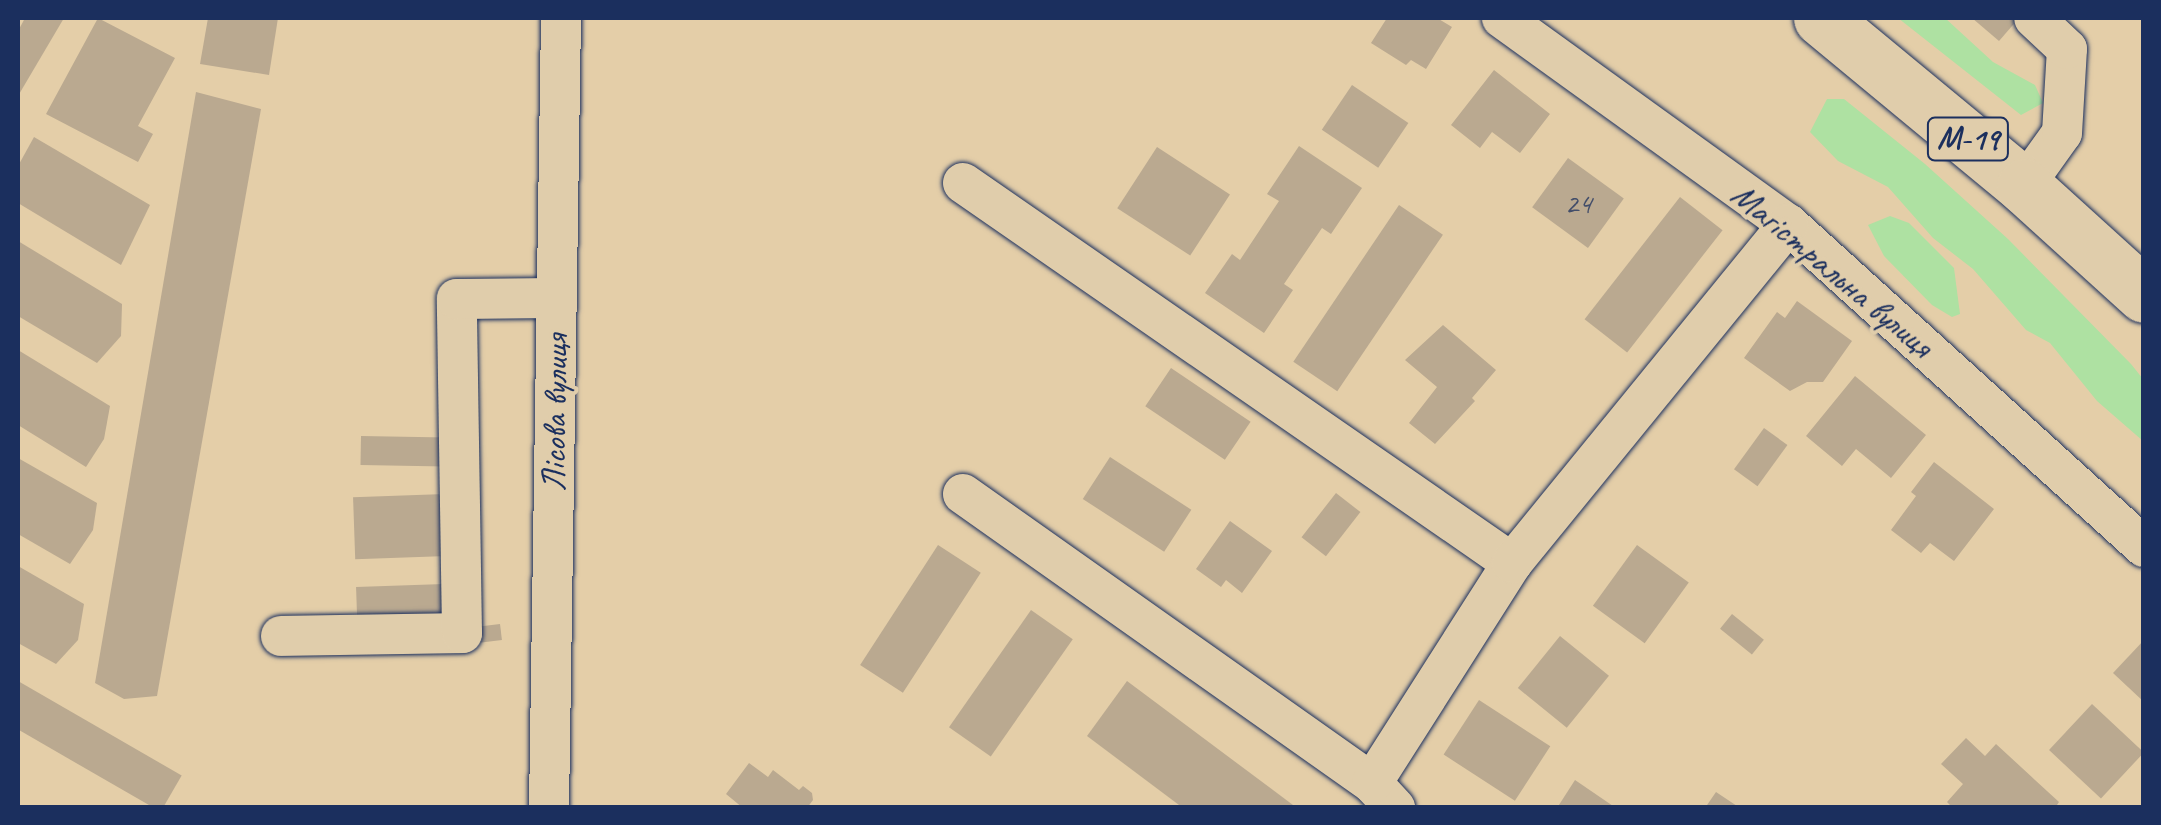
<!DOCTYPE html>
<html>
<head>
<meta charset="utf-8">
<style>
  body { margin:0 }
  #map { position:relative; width:2161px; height:825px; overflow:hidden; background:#e4cea8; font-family:Caveat,sans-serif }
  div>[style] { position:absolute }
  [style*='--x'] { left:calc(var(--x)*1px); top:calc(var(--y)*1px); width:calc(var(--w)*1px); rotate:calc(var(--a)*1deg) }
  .green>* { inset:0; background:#aee1a2 }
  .building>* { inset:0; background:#baa990; transform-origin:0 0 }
  .roads { filter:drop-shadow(0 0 2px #1b2f5e) drop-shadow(0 0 2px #1b2f5e) }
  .minor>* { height:40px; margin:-20px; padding:0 20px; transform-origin:20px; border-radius:20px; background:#e0cdab }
  .highway>* { height:55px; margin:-27.5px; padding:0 27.5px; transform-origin:27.5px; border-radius:27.5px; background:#e0cdab }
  span { translate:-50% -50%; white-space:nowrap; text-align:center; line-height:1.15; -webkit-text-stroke:8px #e0cdab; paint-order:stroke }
  .number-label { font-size:30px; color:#434e6a }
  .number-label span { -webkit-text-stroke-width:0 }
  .shield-label span { padding:2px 8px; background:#e0cdab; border:2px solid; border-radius:8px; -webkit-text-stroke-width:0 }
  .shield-label { font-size:32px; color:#1b2f5e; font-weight:700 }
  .street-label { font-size:35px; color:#1b2f5e }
  .frame { position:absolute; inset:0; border:20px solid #1b2f5e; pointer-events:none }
</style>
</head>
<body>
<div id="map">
  <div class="green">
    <i style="clip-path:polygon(1898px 18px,1945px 18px,1993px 62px,2035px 85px,2043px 103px,2021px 115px)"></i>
    <i style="clip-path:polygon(1827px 99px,1844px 99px,1925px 164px,2008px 239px,2131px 364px,2143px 379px,2143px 441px,2097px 401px,2050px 343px,2026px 330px,1973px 269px,1933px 238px,1888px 187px,1838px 161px,1810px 132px)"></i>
    <i style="clip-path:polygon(1890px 216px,1909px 223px,1954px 268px,1960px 314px,1952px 317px,1932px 305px,1884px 256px,1868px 225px)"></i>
  </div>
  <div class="building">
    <i style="clip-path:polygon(25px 18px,64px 18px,18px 96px,18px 31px)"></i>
    <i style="clip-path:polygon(98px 18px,175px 58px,138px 126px,153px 134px,138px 162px,46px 114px)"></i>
    <i style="clip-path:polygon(208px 18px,278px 18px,269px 75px,200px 64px)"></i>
    <i style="clip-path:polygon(1387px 18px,1437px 18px,1452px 27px,1426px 69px,1411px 60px,1406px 65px,1371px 43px)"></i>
    <i style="clip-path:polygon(1972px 18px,2019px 18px,1999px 41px)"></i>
    <i style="clip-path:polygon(1494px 70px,1550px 114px,1520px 153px,1492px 132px,1480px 148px,1451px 125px)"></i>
    <i style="left:1352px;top:85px;width:68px;height:54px;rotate:34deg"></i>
    <i style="clip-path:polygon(196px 92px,261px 109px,157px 696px,124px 699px,95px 683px)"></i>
    <i style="clip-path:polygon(34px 137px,150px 205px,121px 265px,18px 203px,18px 166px)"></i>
    <i style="clip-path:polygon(1299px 146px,1362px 188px,1331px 234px,1322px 228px,1284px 284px,1293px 290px,1264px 333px,1205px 293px,1232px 254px,1240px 260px,1279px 201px,1267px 194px)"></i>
    <i style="left:1157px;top:147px;width:87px;height:73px;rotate:33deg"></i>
    <i style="left:1568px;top:158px;width:69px;height:61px;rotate:36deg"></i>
    <i style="left:1680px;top:197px;width:54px;height:155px;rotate:38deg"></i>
    <i style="left:1399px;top:205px;width:53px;height:189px;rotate:34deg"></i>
    <i style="clip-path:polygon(18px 241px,122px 304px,121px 336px,97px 363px,18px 316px)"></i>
    <i style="clip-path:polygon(1797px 301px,1852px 341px,1823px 382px,1807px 382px,1790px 391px,1744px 358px,1777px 312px,1785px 318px)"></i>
    <i style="clip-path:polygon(1443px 325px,1496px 370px,1472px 398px,1475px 401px,1435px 444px,1409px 423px,1437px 387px,1405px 360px)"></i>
    <i style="clip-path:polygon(18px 350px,110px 406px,104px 439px,86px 467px,18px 425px)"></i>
    <i style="left:1171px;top:368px;width:96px;height:46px;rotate:34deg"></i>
    <i style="clip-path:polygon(1855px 376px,1926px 435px,1891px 478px,1856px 449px,1842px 466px,1806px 436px)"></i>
    <i style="left:1764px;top:428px;width:29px;height:51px;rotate:36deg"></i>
    <i style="left:361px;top:436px;width:85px;height:29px;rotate:1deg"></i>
    <i style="left:1110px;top:457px;width:97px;height:50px;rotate:33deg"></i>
    <i style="clip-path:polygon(18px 458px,97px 503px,93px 530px,70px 564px,18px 534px)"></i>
    <i style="clip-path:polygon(1934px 462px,1994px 509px,1954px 561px,1930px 543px,1921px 553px,1891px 530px,1916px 496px,1911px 492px)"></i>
    <i style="left:1336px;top:493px;width:31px;height:56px;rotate:38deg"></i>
    <i style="left:445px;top:494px;width:62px;height:92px;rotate:88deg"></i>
    <i style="clip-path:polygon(1230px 521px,1272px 551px,1242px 593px,1226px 580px,1221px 587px,1196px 569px)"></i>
    <i style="left:938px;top:545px;width:51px;height:143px;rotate:33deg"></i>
    <i style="left:1637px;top:545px;width:64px;height:75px;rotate:36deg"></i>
    <i style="clip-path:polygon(18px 566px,84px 604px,78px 640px,56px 664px,18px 643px)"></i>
    <i style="left:444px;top:584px;width:37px;height:88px;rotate:88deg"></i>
    <i style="left:1031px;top:610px;width:51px;height:143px;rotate:35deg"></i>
    <i style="left:1732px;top:614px;width:41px;height:19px;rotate:39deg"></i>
    <i style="left:500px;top:624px;width:16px;height:31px;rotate:83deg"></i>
    <i style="left:1560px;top:636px;width:63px;height:67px;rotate:39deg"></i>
    <i style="clip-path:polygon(2144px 640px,2144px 702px,2113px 673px)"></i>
    <i style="left:18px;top:681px;width:189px;height:42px;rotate:30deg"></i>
    <i style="clip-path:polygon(1127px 681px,1297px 808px,1183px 808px,1087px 736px)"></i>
    <i style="left:1479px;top:700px;width:85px;height:65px;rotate:33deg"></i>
    <i style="left:2092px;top:704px;width:71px;height:63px;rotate:43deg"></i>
    <i style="clip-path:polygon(1966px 738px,1985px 756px,1996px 744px,2059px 802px,2055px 808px,1953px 808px,1947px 802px,1963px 784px,1941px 764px)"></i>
    <i style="clip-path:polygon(749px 763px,768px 777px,773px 770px,799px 790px,803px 786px,812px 793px,813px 800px,807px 808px,743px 808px,726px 794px)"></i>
    <i style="clip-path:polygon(1575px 780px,1616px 808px,1557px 808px)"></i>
    <i style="clip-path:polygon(1716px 792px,1740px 808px,1705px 808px)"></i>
  </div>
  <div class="roads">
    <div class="minor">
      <i style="--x:1502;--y:18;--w:352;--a:35.8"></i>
      <i style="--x:1788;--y:224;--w:481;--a:42.2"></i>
      <i style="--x:963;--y:183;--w:668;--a:34.69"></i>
      <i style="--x:2024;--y:186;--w:65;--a:-54.4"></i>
      <i style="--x:2062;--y:133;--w:84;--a:-86.6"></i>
      <i style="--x:2067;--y:49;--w:45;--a:-136.8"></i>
      <i style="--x:963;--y:494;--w:501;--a:35.25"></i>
      <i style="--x:1372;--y:783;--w:34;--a:47"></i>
      <i style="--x:281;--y:636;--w:181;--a:-0.9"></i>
      <i style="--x:462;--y:633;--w:334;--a:-90.9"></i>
      <i style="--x:457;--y:299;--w:100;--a:-0.6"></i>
      <i style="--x:1372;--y:783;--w:261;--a:-57.5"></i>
      <i style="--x:1512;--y:563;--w:437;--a:-50.8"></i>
      <i style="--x:549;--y:808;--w:790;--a:-89.13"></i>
    </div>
    <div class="highway">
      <i style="--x:1821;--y:18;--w:264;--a:39.6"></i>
      <i style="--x:2024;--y:186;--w:162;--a:42.2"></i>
    </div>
  </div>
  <div class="number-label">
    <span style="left:1578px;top:203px">24</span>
  </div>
  <div class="shield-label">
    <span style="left:1968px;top:139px">М-19</span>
  </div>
  <div class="street-label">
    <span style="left:1832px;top:270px;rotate:40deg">Магістральна вулиця</span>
    <span style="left:555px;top:413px;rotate:-89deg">Лісова вулиця</span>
  </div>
  <div class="frame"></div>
</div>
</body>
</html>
